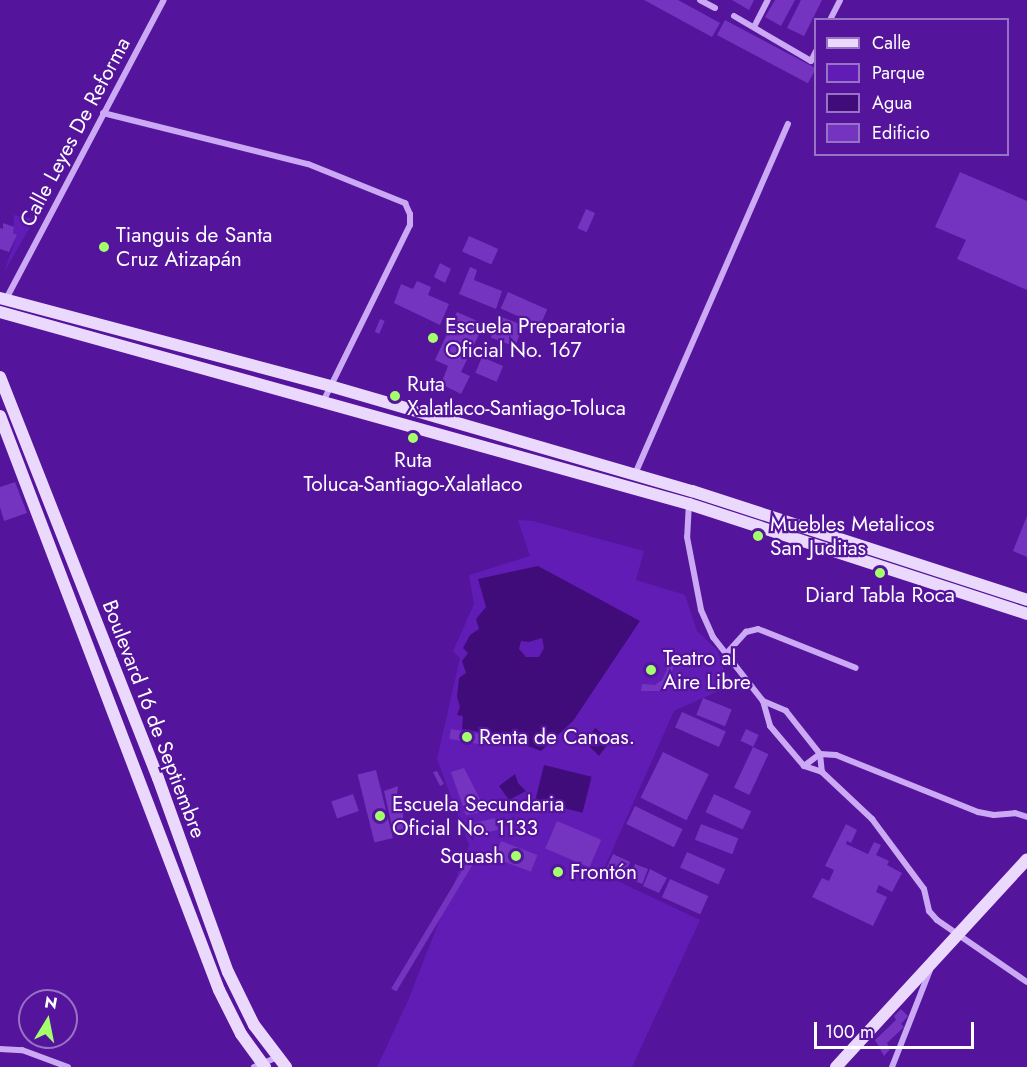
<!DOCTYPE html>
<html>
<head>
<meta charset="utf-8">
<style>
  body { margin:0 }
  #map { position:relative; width:1027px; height:1067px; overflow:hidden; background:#54149c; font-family:Jost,sans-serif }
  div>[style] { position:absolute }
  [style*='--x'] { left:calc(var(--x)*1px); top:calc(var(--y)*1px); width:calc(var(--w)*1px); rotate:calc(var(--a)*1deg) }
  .green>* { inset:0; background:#621cb6 }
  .water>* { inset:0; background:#400c79; transform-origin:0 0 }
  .building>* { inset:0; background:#7534c0; transform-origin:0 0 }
  .minor>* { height:6px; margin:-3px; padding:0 3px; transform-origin:3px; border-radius:3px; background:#cba9f4 }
  .secondary>* { height:12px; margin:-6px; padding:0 6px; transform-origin:6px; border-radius:6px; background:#ead9fd }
  .dots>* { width:16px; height:16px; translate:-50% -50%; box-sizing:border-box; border:3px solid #54149c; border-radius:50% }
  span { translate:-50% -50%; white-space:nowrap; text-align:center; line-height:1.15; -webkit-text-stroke:4.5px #54149c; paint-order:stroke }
  .street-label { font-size:21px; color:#fff }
  .poi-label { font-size:21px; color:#fff }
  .left { translate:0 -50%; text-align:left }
  .right { translate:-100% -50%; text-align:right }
  .legend { position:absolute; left:814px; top:18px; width:195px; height:138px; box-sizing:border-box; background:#54149c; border:2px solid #9872c4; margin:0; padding:8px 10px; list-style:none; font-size:18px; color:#fff }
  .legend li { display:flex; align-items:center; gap:12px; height:30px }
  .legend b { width:30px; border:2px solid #9872c4 }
  .north { position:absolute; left:18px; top:989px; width:60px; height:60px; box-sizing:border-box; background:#54149c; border:2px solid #9872c4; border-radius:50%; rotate:10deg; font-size:16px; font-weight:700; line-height:24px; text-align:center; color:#fff }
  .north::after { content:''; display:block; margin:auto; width:21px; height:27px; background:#a4ff6c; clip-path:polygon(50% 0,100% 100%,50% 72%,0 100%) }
  .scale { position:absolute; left:814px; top:1022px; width:160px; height:27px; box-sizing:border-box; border:3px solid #fff; border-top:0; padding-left:8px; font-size:18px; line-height:21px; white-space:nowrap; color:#fff; -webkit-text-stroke:4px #54149c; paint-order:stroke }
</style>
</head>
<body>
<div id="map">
  <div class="green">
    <i style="clip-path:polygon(14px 215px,35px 219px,4px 272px,17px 235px,13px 233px)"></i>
    <i style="clip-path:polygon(518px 520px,533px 521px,644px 551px,636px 580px,685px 595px,697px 631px,718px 651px,724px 671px,734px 684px,674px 711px,603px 871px,605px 875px,700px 920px,632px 1067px,377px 1067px,407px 1003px,469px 845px,437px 759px,460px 658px,453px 651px,474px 604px,469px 575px,530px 556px)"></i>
  </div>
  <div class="water">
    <i style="clip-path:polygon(evenodd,538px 566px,640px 621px,573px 721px,541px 751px,498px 735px,462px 729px,463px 716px,457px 715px,460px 707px,457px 697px,459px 678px,466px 673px,462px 661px,468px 653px,463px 648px,470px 635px,479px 629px,476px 619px,486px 607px,478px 579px,538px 566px,542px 638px,544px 648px,539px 657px,526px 657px,519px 649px,521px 641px,529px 642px,542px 638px)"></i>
    <i style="clip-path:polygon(595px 728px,611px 740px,599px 756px,585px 742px)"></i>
    <i style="left:544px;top:765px;width:49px;height:37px;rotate:14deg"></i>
    <i style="clip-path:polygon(515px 774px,518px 783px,526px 791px,509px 800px,499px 786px)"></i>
  </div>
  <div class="building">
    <i style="clip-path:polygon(644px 0,678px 0,720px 23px,712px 37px)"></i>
    <i style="clip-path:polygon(732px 0,754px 0,749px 10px)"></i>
    <i style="clip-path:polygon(775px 0,795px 0,781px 26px,765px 17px)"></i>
    <i style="clip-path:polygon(801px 0,822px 0,804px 36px,787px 28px)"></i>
    <i style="left:725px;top:20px;width:103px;height:17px;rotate:28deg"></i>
    <i style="clip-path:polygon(960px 172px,1027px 201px,1027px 290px,957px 259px,966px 240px,935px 227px)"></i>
    <i style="left:586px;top:209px;width:10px;height:21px;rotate:24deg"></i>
    <i style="clip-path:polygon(3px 223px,14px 227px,13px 233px,17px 235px,9px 252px,0 249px,0 228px,3px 229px)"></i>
    <i style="left:469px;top:236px;width:32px;height:17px;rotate:24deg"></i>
    <i style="clip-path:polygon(440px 263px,451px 269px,445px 283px,434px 277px)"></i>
    <i style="clip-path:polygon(470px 267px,477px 270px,474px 280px,502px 291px,496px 309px,459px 294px)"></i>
    <i style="clip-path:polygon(417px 281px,431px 287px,428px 295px,449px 304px,440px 325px,394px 303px,401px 284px,413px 289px)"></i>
    <i style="left:508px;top:292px;width:43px;height:18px;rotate:24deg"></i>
    <i style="clip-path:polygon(457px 312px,484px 324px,461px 372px,470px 376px,461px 394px,441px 384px,448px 366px,435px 360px)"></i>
    <i style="left:499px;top:316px;width:26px;height:23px;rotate:21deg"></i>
    <i style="left:380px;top:319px;width:5px;height:14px;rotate:22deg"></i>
    <i style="left:482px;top:357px;width:23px;height:17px;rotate:23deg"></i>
    <i style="clip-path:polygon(15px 482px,27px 513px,4px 521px,0 507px,0 487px)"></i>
    <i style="clip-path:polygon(1027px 516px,1027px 557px,1013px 551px)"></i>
    <i style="clip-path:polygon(670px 657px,673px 667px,670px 682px,660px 691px,641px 691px,642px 684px,655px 685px,662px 680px,667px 670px,664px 659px)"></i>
    <i style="left:703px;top:698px;width:31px;height:18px;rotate:22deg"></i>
    <i style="left:682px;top:712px;width:48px;height:17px;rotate:24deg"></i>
    <i style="left:451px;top:729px;width:35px;height:10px;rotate:10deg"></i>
    <i style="left:746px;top:729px;width:14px;height:13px;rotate:25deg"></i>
    <i style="left:753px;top:747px;width:17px;height:45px;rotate:25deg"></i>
    <i style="left:663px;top:752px;width:51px;height:51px;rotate:26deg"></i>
    <i style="clip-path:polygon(464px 768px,486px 811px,466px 815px,451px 772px)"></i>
    <i style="left:376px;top:770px;width:70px;height:19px;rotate:76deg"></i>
    <i style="clip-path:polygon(437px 771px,444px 784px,440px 786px,433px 772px)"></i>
    <i style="clip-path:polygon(398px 786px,397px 794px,403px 810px,403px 829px,393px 831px,384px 791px)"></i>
    <i style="left:447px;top:792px;width:15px;height:4px;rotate:70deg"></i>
    <i style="left:353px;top:794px;width:18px;height:23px;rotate:71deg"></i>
    <i style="left:714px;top:794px;width:41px;height:20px;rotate:25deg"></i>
    <i style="left:635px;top:806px;width:53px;height:20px;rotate:26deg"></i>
    <i style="left:495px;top:818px;width:12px;height:26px;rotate:76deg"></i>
    <i style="left:557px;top:821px;width:48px;height:30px;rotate:23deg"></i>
    <i style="left:701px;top:824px;width:40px;height:17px;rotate:21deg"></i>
    <i style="clip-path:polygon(846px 824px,857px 830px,851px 843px,847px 841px,846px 844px,868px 854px,874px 842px,881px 845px,876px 855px,889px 861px,887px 865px,902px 873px,892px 892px,879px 885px,876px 892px,887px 897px,873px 926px,812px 897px,822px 878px,829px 881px,834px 870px,825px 866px)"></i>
    <i style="left:501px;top:841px;width:39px;height:18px;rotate:21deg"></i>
    <i style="left:687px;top:852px;width:42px;height:17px;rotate:24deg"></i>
    <i style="left:613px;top:854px;width:19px;height:17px;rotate:25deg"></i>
    <i style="left:469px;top:859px;width:6px;height:151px;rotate:31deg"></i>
    <i style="left:635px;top:864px;width:14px;height:16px;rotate:21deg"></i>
    <i style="clip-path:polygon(650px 869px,667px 878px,659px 893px,643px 886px)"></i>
    <i style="left:670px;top:879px;width:42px;height:20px;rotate:24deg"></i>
    <i style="clip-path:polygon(901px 1009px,908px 1016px,901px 1024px,904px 1027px,887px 1043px,890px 1049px,884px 1056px,875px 1040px,896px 1020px,894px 1016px)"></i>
  </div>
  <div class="minor">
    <i style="--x:700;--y:0;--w:17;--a:28"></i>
    <i style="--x:734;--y:16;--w:89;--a:30.3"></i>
    <i style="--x:811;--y:61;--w:11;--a:-63"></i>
    <i style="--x:830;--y:20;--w:22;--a:-63"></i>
    <i style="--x:754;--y:27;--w:30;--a:-63"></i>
    <i style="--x:103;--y:113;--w:211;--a:14"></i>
    <i style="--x:308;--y:164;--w:105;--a:21.9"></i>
    <i style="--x:405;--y:203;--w:12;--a:66"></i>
    <i style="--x:410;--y:214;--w:11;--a:90"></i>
    <i style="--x:410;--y:225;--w:197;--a:116.2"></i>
    <i style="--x:5;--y:301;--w:340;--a:-62.2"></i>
    <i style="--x:635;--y:474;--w:382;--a:-66.4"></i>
    <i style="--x:689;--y:502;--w:35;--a:93"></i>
    <i style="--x:687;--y:537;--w:74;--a:79.1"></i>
    <i style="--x:701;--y:610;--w:30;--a:66"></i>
    <i style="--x:713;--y:637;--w:81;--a:52"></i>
    <i style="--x:763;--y:701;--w:26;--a:74"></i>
    <i style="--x:770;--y:726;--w:52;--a:49.6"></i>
    <i style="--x:804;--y:766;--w:19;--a:18"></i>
    <i style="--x:822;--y:772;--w:69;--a:43.2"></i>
    <i style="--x:872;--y:819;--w:87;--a:53.4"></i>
    <i style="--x:924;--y:889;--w:23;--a:77"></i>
    <i style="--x:929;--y:911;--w:12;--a:48"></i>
    <i style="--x:937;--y:920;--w:109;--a:34.6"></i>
    <i style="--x:726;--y:654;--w:30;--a:-48"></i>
    <i style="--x:746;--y:632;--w:12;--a:-14"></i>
    <i style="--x:758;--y:629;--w:105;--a:21.7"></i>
    <i style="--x:763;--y:701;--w:25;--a:23"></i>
    <i style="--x:786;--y:711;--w:55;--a:51.7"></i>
    <i style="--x:820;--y:754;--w:18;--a:84"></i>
    <i style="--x:804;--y:766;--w:20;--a:-37"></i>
    <i style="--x:820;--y:754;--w:16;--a:4"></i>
    <i style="--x:836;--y:755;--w:153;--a:21.9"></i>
    <i style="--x:978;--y:812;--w:16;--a:11"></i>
    <i style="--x:994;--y:815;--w:21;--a:-5"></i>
    <i style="--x:1015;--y:813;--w:13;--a:18"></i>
    <i style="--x:0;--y:1049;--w:22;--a:3"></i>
    <i style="--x:22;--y:1050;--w:49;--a:20.3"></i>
    <i style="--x:254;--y:1067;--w:25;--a:-23"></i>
    <i style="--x:892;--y:1067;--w:104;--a:-68.6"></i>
  </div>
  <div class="secondary">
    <i style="--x:0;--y:298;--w:342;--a:14.9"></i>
    <i style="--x:330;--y:386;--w:377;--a:16.2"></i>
    <i style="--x:692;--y:491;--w:352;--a:18"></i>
    <i style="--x:0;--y:312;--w:715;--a:15.57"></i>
    <i style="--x:689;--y:504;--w:355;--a:18"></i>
    <i style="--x:0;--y:377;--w:431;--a:68.5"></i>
    <i style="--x:158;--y:778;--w:206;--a:70.2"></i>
    <i style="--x:228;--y:972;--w:59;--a:63.9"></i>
    <i style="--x:254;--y:1025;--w:53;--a:52.7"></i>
    <i style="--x:0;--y:416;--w:614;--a:69.12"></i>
    <i style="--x:219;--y:990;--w:49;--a:63.4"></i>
    <i style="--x:241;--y:1034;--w:41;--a:54"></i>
    <i style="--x:836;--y:1067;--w:282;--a:-47.4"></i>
  </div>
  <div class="dots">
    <i style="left:104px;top:247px;background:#a4ff6c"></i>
    <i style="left:433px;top:338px;background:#a4ff6c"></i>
    <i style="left:395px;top:396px;background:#a4ff6c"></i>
    <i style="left:413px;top:438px;background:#a4ff6c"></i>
    <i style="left:758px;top:536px;background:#a4ff6c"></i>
    <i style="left:880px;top:573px;background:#a4ff6c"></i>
    <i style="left:651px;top:670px;background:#a4ff6c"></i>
    <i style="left:467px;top:737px;background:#a4ff6c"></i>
    <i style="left:380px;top:816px;background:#a4ff6c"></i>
    <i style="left:516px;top:856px;background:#a4ff6c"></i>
    <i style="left:558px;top:872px;background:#a4ff6c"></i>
  </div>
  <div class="street-label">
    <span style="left:75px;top:132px;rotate:-62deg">Calle Leyes De Reforma</span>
    <span style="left:154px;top:719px;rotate:69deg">Boulevard 16 de Septiembre</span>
  </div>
  <div class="poi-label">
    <span class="left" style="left:116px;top:247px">Tianguis de Santa<br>Cruz Atizapán</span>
    <span class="left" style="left:445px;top:338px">Escuela Preparatoria<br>Oficial No. 167</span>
    <span class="left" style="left:407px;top:396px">Ruta<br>Xalatlaco-Santiago-Toluca</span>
    <span style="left:413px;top:472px">Ruta<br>Toluca-Santiago-Xalatlaco</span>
    <span class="left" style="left:770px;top:536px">Muebles Metalicos<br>San Juditas</span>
    <span style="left:880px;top:595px">Diard Tabla Roca</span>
    <span class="left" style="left:663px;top:670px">Teatro al<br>Aire Libre</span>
    <span class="left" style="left:479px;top:737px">Renta de Canoas.</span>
    <span class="left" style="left:392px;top:816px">Escuela Secundaria<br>Oficial No. 1133</span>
    <span class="right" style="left:504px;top:856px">Squash</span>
    <span class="left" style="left:570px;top:872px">Frontón</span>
  </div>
  <ul class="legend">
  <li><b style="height:8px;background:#ead9fd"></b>Calle</li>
  <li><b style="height:16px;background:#621cb6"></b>Parque</li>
  <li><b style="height:16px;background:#400c79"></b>Agua</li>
  <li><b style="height:16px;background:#7534c0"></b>Edificio</li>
  </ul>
  <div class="north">N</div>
  <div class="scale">100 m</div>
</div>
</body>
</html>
